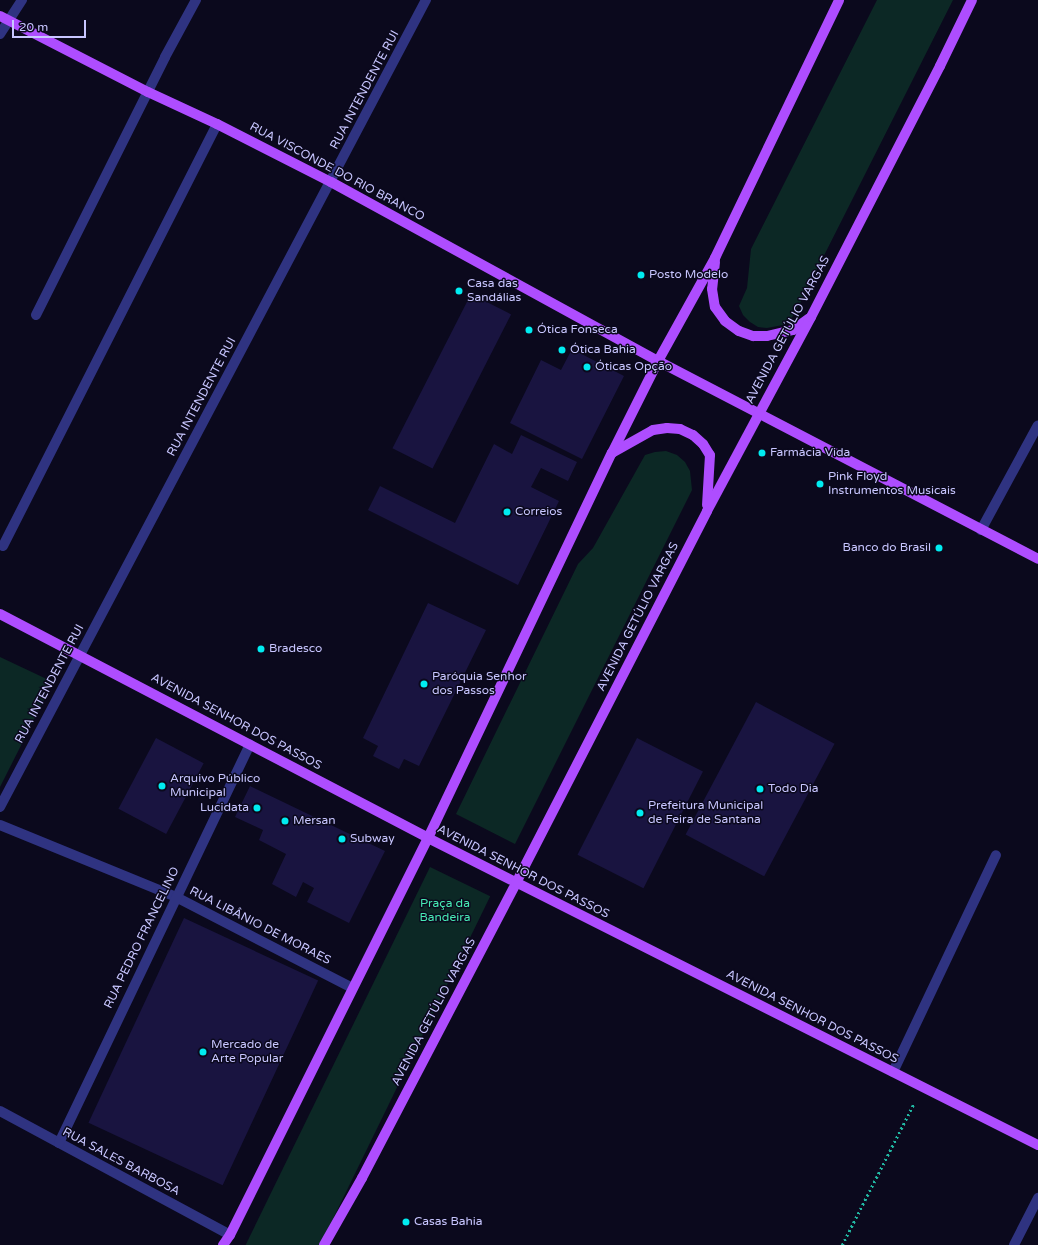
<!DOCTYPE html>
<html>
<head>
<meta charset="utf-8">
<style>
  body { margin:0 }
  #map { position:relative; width:1038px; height:1245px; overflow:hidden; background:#0b091d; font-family:"Varela Round",sans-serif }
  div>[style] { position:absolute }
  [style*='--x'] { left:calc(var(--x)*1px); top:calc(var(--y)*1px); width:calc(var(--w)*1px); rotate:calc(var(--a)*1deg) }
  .green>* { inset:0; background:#0c2825; transform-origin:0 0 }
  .building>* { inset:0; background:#191440; transform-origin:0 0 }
  .path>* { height:2.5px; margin-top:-1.25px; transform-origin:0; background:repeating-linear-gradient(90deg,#21b8a3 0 2px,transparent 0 5px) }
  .service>* { height:10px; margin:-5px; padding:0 5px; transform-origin:5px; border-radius:5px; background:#2f3381 }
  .pedestrian>* { height:10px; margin:-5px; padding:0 5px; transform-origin:5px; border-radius:5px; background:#2f3381 }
  .tertiary>* { height:10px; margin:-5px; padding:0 5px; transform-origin:5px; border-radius:5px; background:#2f3381 }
  .primary>* { height:10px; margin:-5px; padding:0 5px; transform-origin:5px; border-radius:5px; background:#ae4dff }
  .dots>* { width:11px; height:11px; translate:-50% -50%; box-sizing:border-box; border:2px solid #0b091d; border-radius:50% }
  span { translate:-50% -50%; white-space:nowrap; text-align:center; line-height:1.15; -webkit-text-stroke:3px #0b091d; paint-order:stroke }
  .street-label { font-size:12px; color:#c8c6ff }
  .poi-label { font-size:12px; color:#c8c6ff }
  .left { translate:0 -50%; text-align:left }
  .right { translate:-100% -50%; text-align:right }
  .park-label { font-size:12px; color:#47eab4 }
  .scale { position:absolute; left:12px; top:20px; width:74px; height:18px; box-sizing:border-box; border:2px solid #c8c6ff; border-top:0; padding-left:5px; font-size:12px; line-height:14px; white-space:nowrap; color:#c8c6ff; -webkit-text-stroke:3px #0b091d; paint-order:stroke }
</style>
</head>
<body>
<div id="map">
  <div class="green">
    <i style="clip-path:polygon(877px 0,953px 0,795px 313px,790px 320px,783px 325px,767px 328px,758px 327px,750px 322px,743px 315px,739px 306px,747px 288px,751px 249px)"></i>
    <i style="clip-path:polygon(666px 451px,677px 455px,685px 462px,690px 471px,692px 490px,515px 844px,456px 814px,578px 564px,593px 548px,645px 455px,655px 452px)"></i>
    <i style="clip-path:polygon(0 657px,53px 682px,0 787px)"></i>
    <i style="left:430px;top:867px;width:67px;height:423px;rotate:26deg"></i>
  </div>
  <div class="building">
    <i style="left:471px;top:294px;width:45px;height:173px;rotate:27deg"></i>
    <i style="clip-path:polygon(572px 349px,624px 376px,582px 459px,510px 423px,541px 360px,561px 370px)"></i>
    <i style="clip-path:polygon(521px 435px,577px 462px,568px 481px,541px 468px,531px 487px,559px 501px,518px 585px,368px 510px,380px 486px,455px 523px,494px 444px,512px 454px)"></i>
    <i style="clip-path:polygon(428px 603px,486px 630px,419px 766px,404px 759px,399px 769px,373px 756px,378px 746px,363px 738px)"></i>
    <i style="left:756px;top:702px;width:89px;height:150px;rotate:28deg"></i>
    <i style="left:156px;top:738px;width:54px;height:80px;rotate:28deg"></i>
    <i style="left:637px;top:738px;width:74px;height:131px;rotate:27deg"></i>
    <i style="clip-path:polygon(250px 786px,385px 851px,349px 923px,307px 902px,314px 888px,303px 882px,296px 897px,272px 884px,286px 854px,259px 840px,263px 830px,235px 817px)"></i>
    <i style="left:184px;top:918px;width:148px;height:226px;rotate:25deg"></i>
  </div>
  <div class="path">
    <i style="--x:842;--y:1245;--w:159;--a:-63.1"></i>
  </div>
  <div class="service">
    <i style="--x:36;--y:315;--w:288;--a:-63.4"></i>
    <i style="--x:165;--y:57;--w:65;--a:-61.5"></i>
    <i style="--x:3;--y:546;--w:473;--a:-63.1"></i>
    <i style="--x:893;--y:1072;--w:240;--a:-64.6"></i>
    <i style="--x:1014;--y:1245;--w:53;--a:-62.9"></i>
  </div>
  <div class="pedestrian">
    <i style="--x:0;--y:34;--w:17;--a:-57"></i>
    <i style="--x:0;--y:807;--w:172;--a:-62.2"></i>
    <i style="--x:0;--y:825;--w:190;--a:22.2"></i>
    <i style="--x:176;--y:897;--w:198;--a:27.3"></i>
    <i style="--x:0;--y:1111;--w:261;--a:28.3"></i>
    <i style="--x:59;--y:1143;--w:442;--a:-64.4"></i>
  </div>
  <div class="tertiary">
    <i style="--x:9;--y:20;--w:24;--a:-57"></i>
    <i style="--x:981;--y:530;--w:119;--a:-61.5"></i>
    <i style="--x:80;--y:655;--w:741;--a:-62.16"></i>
  </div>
  <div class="primary">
    <i style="--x:0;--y:16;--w:166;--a:27.2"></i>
    <i style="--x:148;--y:92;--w:76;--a:24.9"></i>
    <i style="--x:217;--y:124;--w:128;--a:27"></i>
    <i style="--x:331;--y:182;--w:373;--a:28.7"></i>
    <i style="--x:658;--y:361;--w:428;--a:27.5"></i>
    <i style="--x:715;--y:262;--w:27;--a:96"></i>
    <i style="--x:712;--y:289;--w:18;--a:81"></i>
    <i style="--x:715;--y:307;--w:17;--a:54"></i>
    <i style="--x:725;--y:321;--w:17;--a:36"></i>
    <i style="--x:739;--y:331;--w:15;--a:20"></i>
    <i style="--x:753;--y:336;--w:14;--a:0"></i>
    <i style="--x:767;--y:336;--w:27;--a:-13"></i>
    <i style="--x:793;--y:330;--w:19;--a:-36"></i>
    <i style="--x:612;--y:453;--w:47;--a:-29.3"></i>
    <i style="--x:653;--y:430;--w:14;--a:-8"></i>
    <i style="--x:667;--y:428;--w:13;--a:4"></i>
    <i style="--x:680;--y:429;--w:14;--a:25"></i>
    <i style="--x:693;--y:435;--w:13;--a:42"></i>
    <i style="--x:703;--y:444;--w:13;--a:58"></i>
    <i style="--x:710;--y:455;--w:50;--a:93.4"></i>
    <i style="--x:0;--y:614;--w:483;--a:27.6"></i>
    <i style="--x:428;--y:838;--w:683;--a:26.72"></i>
    <i style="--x:223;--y:1245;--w:12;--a:-55"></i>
    <i style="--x:230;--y:1235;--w:444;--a:-63.5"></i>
    <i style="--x:428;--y:838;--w:427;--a:-64.5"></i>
    <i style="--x:612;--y:453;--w:103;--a:-63.4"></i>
    <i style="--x:658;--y:361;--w:118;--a:-61"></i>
    <i style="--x:715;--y:258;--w:286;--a:-64.3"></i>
    <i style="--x:324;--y:1245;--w:77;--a:-60.4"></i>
    <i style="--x:362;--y:1178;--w:333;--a:-62.4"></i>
    <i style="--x:516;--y:883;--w:418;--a:-62.8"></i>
    <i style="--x:707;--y:511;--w:220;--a:-61.8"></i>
    <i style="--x:811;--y:317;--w:282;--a:-62.8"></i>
    <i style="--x:940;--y:66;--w:73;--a:-64.1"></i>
  </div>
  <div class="dots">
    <i style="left:641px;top:275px;background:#00ecf1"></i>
    <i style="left:459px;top:291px;background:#00ecf1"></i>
    <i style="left:529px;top:330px;background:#00ecf1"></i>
    <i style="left:562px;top:350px;background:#00ecf1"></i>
    <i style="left:587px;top:367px;background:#00ecf1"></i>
    <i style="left:762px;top:453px;background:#00ecf1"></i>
    <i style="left:820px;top:484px;background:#00ecf1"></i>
    <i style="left:507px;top:512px;background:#00ecf1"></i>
    <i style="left:939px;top:548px;background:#00ecf1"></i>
    <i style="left:261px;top:649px;background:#00ecf1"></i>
    <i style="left:424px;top:684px;background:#00ecf1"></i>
    <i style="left:162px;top:786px;background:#00ecf1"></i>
    <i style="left:760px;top:789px;background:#00ecf1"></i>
    <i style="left:257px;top:808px;background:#00ecf1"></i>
    <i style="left:640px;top:813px;background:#00ecf1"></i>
    <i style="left:285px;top:821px;background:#00ecf1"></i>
    <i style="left:342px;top:839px;background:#00ecf1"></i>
    <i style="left:203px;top:1052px;background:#00ecf1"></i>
    <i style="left:406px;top:1222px;background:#00ecf1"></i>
  </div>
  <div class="street-label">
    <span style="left:365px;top:90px;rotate:-62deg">RUA INTENDENTE RUI</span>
    <span style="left:337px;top:172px;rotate:28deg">RUA VISCONDE DO RIO BRANCO</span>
    <span style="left:788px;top:330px;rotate:-62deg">AVENIDA GETÚLIO VARGAS</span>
    <span style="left:202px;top:397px;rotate:-62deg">RUA INTENDENTE RUI</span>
    <span style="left:638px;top:617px;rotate:-63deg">AVENIDA GETÚLIO VARGAS</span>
    <span style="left:50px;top:684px;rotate:-62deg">RUA INTENDENTE RUI</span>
    <span style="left:236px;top:722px;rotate:28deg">AVENIDA SENHOR DOS PASSOS</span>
    <span style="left:523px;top:872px;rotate:27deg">AVENIDA SENHOR DOS PASSOS</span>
    <span style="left:260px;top:926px;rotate:27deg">RUA LIBÂNIO DE MORAES</span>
    <span style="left:142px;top:938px;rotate:-64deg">RUA PEDRO FRANCELINO</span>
    <span style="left:434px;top:1012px;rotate:-62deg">AVENIDA GETÚLIO VARGAS</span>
    <span style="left:812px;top:1017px;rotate:27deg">AVENIDA SENHOR DOS PASSOS</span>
    <span style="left:121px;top:1162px;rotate:28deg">RUA SALES BARBOSA</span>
  </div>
  <div class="poi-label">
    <span class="left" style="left:649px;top:275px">Posto Modelo</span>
    <span class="left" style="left:467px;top:291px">Casa das<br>Sandálias</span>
    <span class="left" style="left:537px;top:330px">Ótica Fonseca</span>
    <span class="left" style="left:570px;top:350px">Ótica Bahia</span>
    <span class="left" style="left:595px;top:367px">Óticas Opção</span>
    <span class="left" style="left:770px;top:453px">Farmácia Vida</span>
    <span class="left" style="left:828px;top:484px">Pink Floyd<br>Instrumentos Musicais</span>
    <span class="left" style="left:515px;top:512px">Correios</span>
    <span class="right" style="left:931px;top:548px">Banco do Brasil</span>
    <span class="left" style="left:269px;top:649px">Bradesco</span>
    <span class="left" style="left:432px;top:684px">Paróquia Senhor<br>dos Passos</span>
    <span class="left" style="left:170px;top:786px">Arquivo Público<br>Municipal</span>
    <span class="left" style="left:768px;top:789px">Todo Dia</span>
    <span class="left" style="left:648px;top:813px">Prefeitura Municipal<br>de Feira de Santana</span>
    <span class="right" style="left:249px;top:808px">Lucidata</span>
    <span class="left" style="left:293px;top:821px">Mersan</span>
    <span class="left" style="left:350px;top:839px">Subway</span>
    <span class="left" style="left:211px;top:1052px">Mercado de<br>Arte Popular</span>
    <span class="left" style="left:414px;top:1222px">Casas Bahia</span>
  </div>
  <div class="park-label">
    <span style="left:445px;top:911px">Praça da<br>Bandeira</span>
  </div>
  <div class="scale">20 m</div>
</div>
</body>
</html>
